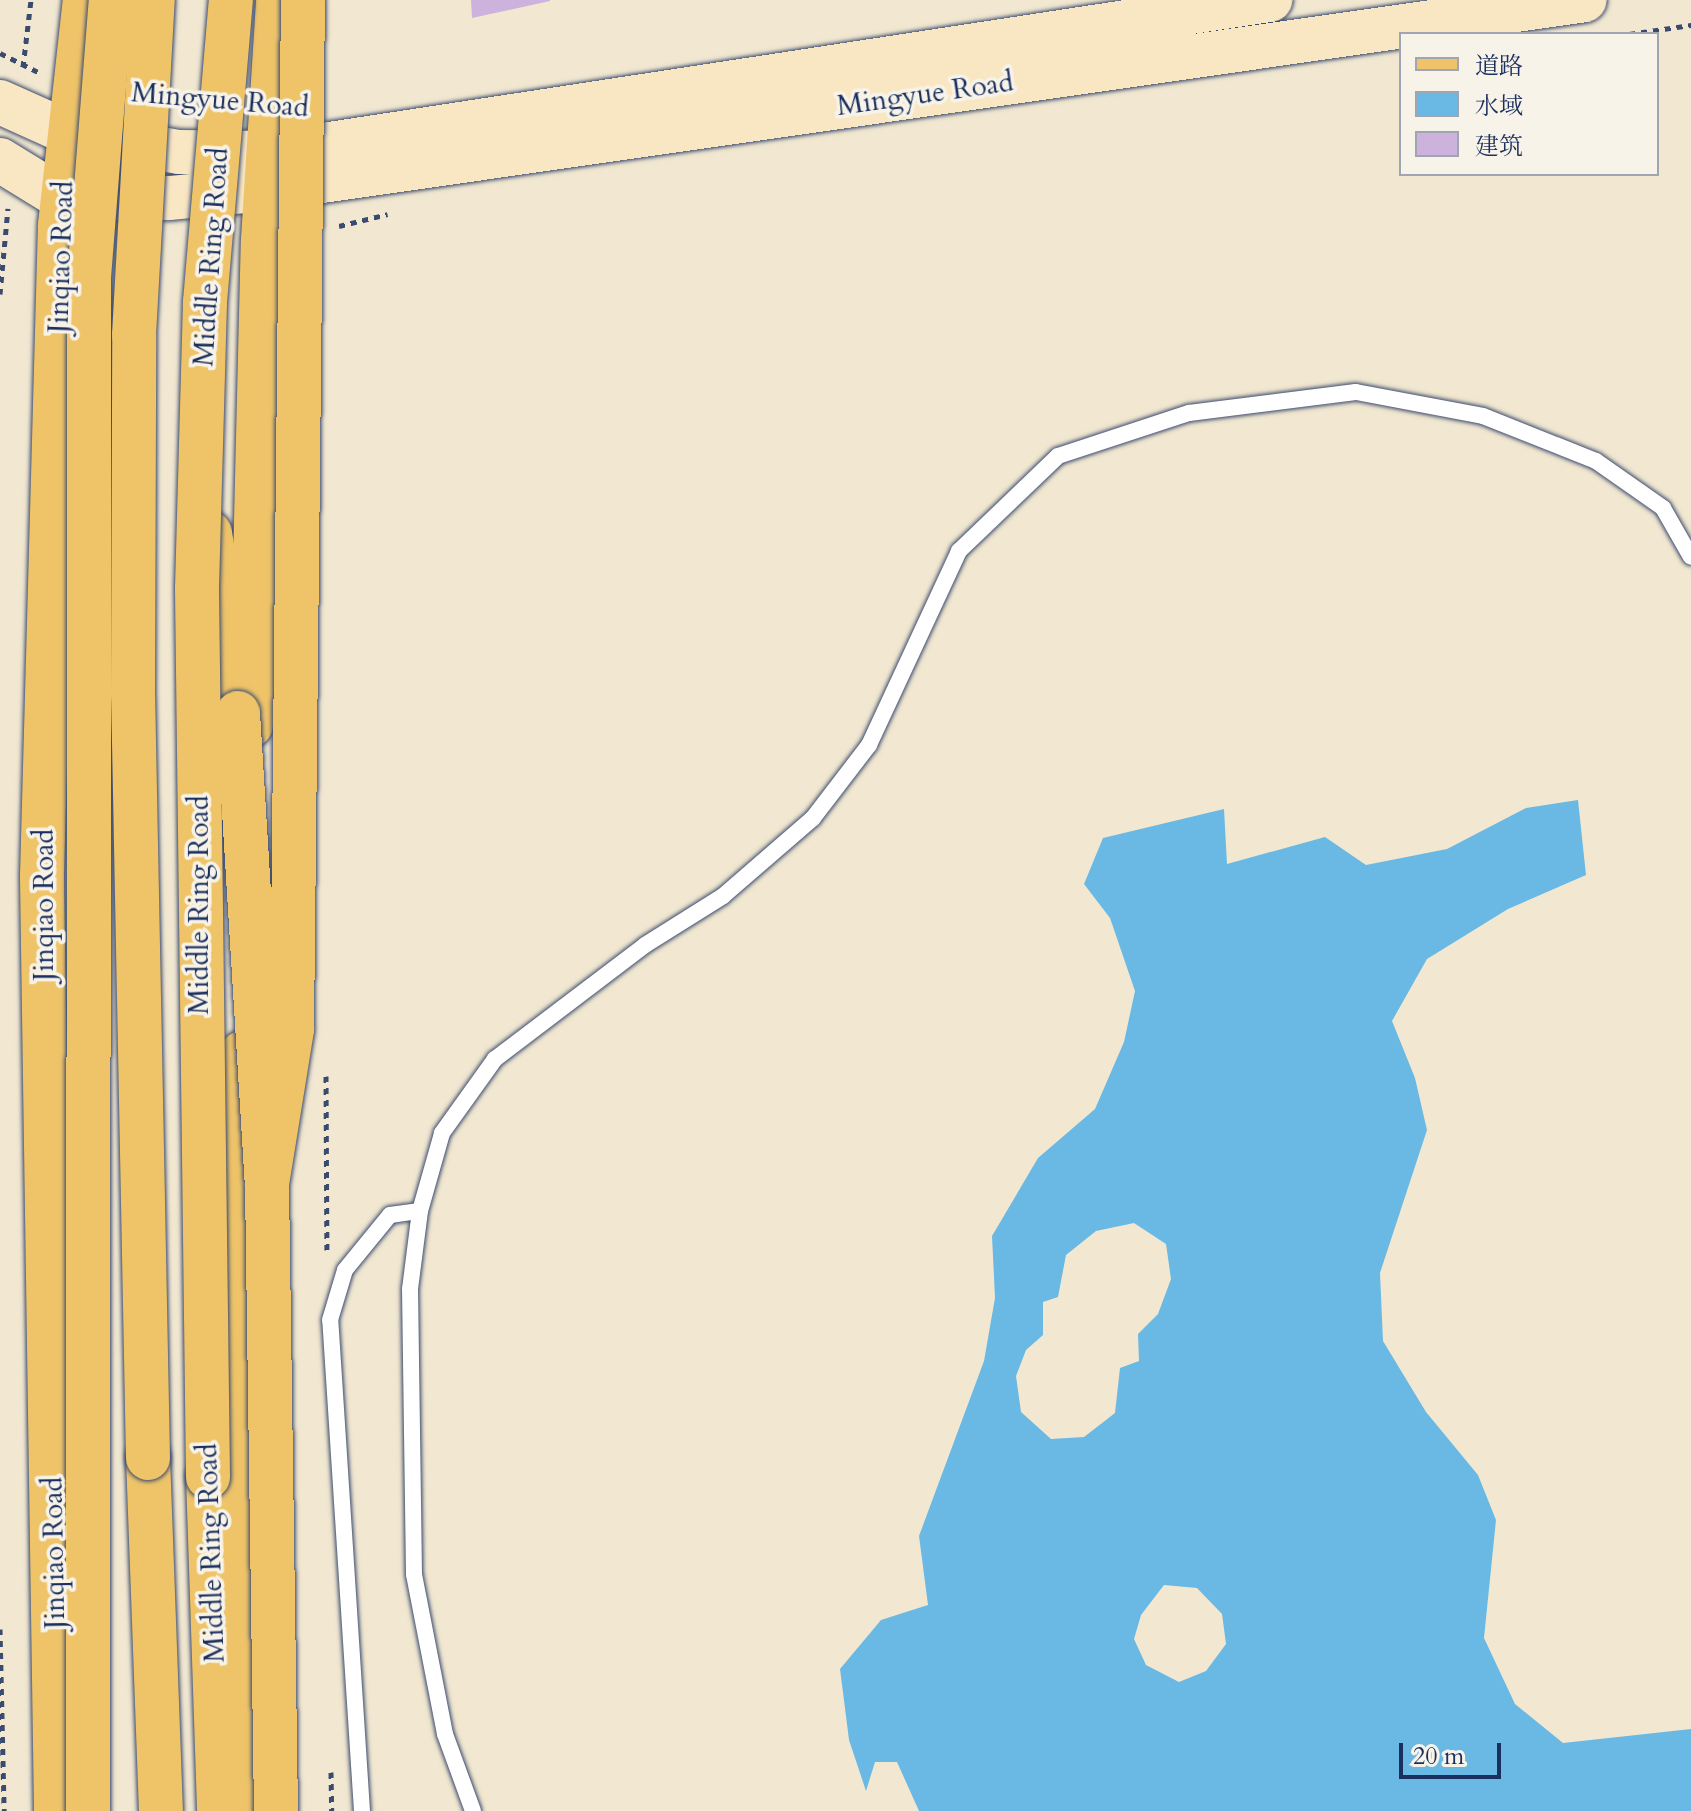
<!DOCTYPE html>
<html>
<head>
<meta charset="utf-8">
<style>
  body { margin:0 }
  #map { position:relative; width:1691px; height:1811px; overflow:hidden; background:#f2e8d1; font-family:Cardo,"Noto Serif SC",serif }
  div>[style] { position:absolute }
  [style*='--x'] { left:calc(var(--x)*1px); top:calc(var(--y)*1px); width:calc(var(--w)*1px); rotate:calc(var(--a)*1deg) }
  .water>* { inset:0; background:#69b9e4 }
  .building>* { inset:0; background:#ccb2dc }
  .path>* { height:5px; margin-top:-2.5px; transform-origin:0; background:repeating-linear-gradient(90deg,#3b4b6f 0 6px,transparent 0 12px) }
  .roads { filter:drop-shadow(0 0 2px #3b4b6f) drop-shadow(0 0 2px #3b4b6f) }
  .lane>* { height:16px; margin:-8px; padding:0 8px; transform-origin:8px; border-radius:8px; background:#fff }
  .secondary>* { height:44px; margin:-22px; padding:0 22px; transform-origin:22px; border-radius:22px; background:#f9e7c3 }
  .primary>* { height:44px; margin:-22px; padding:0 22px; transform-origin:22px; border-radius:22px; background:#efc469 }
  .highway>* { height:44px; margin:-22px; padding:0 22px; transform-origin:22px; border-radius:22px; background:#efc469 }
  .bridges { filter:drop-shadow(0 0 2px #3b4b6f) drop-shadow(0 0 2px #3b4b6f) }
  .highway-bridge>* { height:44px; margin:-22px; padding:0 22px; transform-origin:22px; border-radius:22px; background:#efc469 }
  span { translate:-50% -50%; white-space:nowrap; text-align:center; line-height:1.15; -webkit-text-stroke:7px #f7f3e8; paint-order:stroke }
  .street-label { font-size:28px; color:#1b2f5e }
  .legend { position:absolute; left:1399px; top:32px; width:260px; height:144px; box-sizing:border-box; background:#f7f3e8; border:2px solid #9fa5b1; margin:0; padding:10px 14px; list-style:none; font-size:24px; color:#1b2f5e }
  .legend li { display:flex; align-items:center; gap:16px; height:40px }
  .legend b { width:40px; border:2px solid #9fa5b1 }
  .scale { position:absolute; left:1399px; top:1743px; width:102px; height:36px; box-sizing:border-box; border:4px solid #1b2f5e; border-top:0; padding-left:10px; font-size:24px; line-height:28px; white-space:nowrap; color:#1b2f5e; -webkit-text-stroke:6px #f7f3e8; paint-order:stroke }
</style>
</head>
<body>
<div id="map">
  <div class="water">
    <i style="clip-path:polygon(evenodd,1578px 800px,1586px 875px,1508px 909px,1427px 959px,1392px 1021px,1415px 1078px,1427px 1130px,1380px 1273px,1383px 1341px,1426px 1412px,1478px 1475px,1496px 1520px,1484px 1638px,1515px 1704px,1563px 1743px,1691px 1729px,1691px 1811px,919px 1811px,897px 1762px,875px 1762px,866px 1791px,849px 1740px,840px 1669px,881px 1620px,928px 1605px,919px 1536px,984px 1361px,995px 1298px,992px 1236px,1038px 1158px,1095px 1109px,1124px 1042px,1135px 991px,1110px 918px,1084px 884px,1103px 838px,1224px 809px,1227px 864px,1325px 837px,1366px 865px,1447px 849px,1526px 808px,1578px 800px,1134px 1223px,1166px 1244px,1171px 1279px,1158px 1314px,1138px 1334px,1139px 1361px,1120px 1368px,1115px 1413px,1084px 1437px,1051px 1439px,1021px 1412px,1016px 1376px,1026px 1350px,1043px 1335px,1043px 1302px,1058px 1297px,1066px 1255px,1096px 1231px,1134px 1223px,1578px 800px,1164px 1585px,1197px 1588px,1222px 1614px,1226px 1644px,1206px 1671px,1179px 1682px,1146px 1665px,1134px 1639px,1141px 1615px,1164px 1585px)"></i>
  </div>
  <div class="building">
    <i style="clip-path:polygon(471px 0,550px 0,550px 1px,472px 18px)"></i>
  </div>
  <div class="path">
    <i style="--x:1629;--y:34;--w:63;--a:-8.3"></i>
    <i style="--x:0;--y:53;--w:42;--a:26.6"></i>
    <i style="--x:23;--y:67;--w:67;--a:-83.2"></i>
    <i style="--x:339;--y:226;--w:50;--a:-13.8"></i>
    <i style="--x:0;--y:294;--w:86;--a:-84.7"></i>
    <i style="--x:326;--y:1076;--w:174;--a:89.7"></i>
    <i style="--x:0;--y:1629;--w:182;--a:88.7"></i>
    <i style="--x:331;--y:1772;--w:39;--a:89"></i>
  </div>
  <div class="roads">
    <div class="lane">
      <i style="--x:362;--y:1811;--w:492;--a:-93.7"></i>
      <i style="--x:330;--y:1320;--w:52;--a:-73.3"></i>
      <i style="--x:345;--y:1270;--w:71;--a:-50.7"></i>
      <i style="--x:390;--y:1215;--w:30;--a:-8"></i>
      <i style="--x:473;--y:1811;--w:82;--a:-110"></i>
      <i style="--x:445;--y:1734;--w:163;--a:-101"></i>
      <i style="--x:414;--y:1574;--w:285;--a:-90.8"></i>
      <i style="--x:410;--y:1289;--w:79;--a:-82.7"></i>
      <i style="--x:420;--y:1211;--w:81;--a:-74.2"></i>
      <i style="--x:442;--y:1133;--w:91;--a:-54.4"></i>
      <i style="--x:495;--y:1059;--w:188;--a:-37.2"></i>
      <i style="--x:645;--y:945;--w:92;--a:-32.1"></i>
      <i style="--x:723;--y:896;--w:119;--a:-40.9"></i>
      <i style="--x:813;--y:818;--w:92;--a:-52.5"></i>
      <i style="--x:869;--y:745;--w:214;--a:-65.1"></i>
      <i style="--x:959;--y:551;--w:137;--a:-43.8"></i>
      <i style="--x:1058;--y:456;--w:138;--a:-18.2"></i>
      <i style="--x:1189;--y:413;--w:168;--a:-7.2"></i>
      <i style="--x:1356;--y:392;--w:129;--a:10.7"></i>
      <i style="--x:1483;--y:416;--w:122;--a:21.7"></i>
      <i style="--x:1596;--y:461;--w:82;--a:35"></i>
      <i style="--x:1663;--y:508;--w:56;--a:60.3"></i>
    </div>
    <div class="secondary">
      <i style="--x:0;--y:102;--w:76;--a:24.2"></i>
      <i style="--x:69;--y:133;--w:112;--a:9.8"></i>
      <i style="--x:179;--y:152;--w:92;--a:0.6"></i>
      <i style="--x:271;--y:153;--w:1011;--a:-8.71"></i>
      <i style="--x:0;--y:160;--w:73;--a:31.5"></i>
      <i style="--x:62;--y:198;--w:107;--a:0"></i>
      <i style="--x:169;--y:198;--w:97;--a:-5.3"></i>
      <i style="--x:266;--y:189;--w:1332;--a:-8.15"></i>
    </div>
    <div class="primary">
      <i style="--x:251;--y:725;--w:485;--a:-88.6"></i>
      <i style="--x:263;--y:240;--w:240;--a:-86.4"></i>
      <i style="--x:242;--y:1053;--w:758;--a:89.77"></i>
      <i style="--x:56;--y:1811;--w:935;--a:-90.86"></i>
      <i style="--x:42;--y:876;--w:651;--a:-88.42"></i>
      <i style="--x:60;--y:225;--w:226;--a:-83.7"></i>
    </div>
    <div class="highway">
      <i style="--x:210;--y:533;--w:182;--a:81.2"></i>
      <i style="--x:148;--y:1458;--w:353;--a:87.9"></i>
      <i style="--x:208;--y:1477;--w:334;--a:88.1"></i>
    </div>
  </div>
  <div class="bridges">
    <div class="highway-bridge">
      <i style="--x:238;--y:713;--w:472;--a:86.5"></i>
      <i style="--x:267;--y:1184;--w:627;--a:89.18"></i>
      <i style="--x:267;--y:1184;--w:157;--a:-80.8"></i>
      <i style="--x:292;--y:1029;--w:1029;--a:-89.39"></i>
      <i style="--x:148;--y:1458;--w:764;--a:-91.12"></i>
      <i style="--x:133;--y:694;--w:359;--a:-89.8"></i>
      <i style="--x:134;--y:335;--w:336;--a:-86.8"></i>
      <i style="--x:208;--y:1477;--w:889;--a:-90.71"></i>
      <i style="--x:197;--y:588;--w:286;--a:-88.4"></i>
      <i style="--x:205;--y:302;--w:303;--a:-85.1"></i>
      <i style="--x:88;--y:1811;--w:1534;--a:-89.96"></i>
      <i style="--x:89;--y:277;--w:278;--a:-85.5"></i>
    </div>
  </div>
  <div class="street-label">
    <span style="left:925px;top:94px;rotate:-8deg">Mingyue Road</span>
    <span style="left:220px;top:100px;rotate:5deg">Mingyue Road</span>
    <span style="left:61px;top:257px;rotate:-88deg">Jinqiao Road</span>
    <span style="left:211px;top:257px;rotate:-86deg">Middle Ring Road</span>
    <span style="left:44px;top:905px;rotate:-90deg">Jinqiao Road</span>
    <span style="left:199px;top:905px;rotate:-90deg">Middle Ring Road</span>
    <span style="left:54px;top:1553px;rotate:-91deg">Jinqiao Road</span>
    <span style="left:211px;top:1553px;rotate:-92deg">Middle Ring Road</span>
  </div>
  <ul class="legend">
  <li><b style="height:10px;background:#efc469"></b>道路</li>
  <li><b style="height:22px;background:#69b9e4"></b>水域</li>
  <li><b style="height:22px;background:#ccb2dc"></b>建筑</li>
  </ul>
  <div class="scale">20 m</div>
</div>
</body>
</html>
